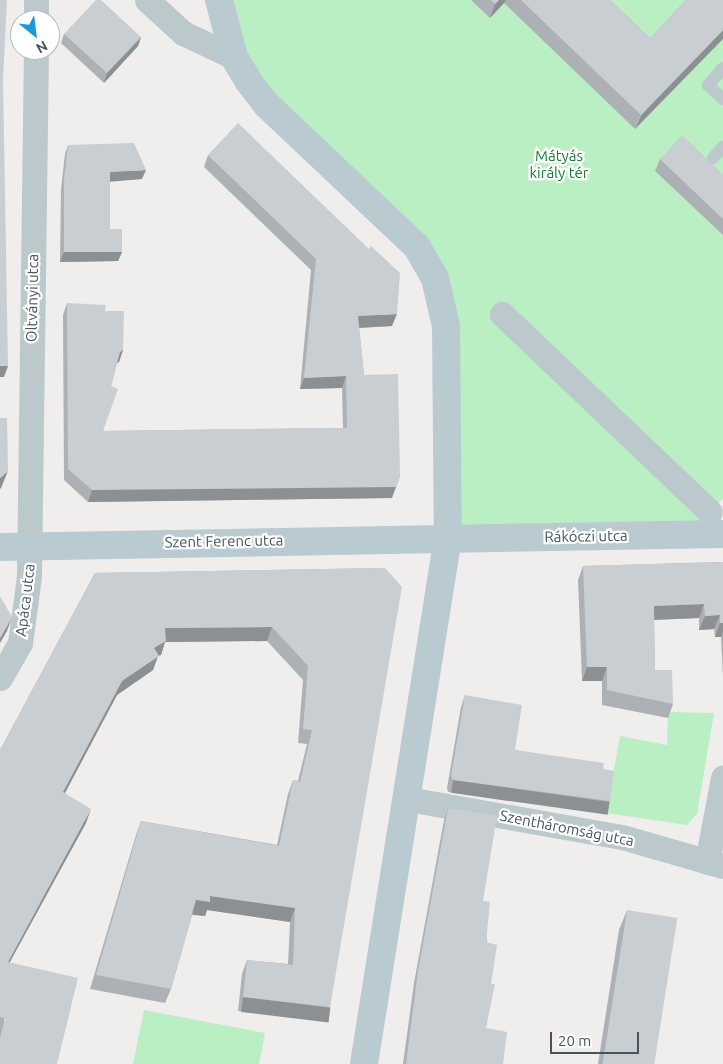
<!DOCTYPE html>
<html>
<head>
<meta charset="utf-8">
<style>
  body { margin:0 }
  #map { position:relative; width:723px; height:1064px; overflow:hidden; background:#f0eded; font-family:Ubuntu,sans-serif }
  div>[style] { position:absolute }
  [style*='--x'] { left:calc(var(--x)*1px); top:calc(var(--y)*1px); width:calc(var(--w)*1px); rotate:calc(var(--a)*1deg) }
  .green>* { inset:0; background:#baefc3 }
  .lane>* { height:12px; margin:-6px; padding:0 6px; transform-origin:6px; border-radius:6px; background:#bbc8cc }
  .street>* { height:25px; margin:-12.5px; padding:0 12.5px; transform-origin:12.5px; border-radius:12.5px; background:#bbc8cc }
  .secondary>* { height:28px; margin:-14px; padding:0 14px; transform-origin:14px; border-radius:14px; background:#bacad1 }
  .wall>* { inset:0; background:#adb1b5 }
  .shaded-wall>* { inset:0; background:#8d9093; transform-origin:0 0 }
  .building>* { inset:0; background:#c9ced2; transform-origin:0 0 }
  span { translate:-50% -50%; white-space:nowrap; text-align:center; line-height:1.15; -webkit-text-stroke:4.5px #fff; paint-order:stroke }
  .park-label { font-size:15px; color:#167c33 }
  .street-label { font-size:15px; color:#45555a }
  .north { position:absolute; left:10px; top:10px; width:50px; height:50px; box-sizing:border-box; background:#fff; border:1px solid #b5bbbd; border-radius:50%; rotate:151deg; font-size:14px; font-weight:700; line-height:20px; text-align:center; color:#45555a }
  .north::after { content:''; display:block; margin:auto; width:18px; height:22px; background:#1799df; clip-path:polygon(50% 0,100% 100%,50% 72%,0 100%) }
  .scale { position:absolute; left:550px; top:1032px; width:89px; height:22px; box-sizing:border-box; border:2px solid #45555a; border-top:0; padding-left:6px; font-size:15px; line-height:18px; white-space:nowrap; color:#45555a; -webkit-text-stroke:4px #fff; paint-order:stroke }
</style>
</head>
<body>
<div id="map">
  <div class="green">
    <i style="clip-path:polygon(219px 0,723px 0,723px 498px,710px 512px,709px 534px,448px 537px,435px 278px,267px 105px)"></i>
    <i style="clip-path:polygon(668px 712px,714px 713px,697px 814px,687px 825px,606px 813px,620px 736px,667px 745px)"></i>
    <i style="clip-path:polygon(144px 1010px,265px 1033px,259px 1064px,133px 1064px)"></i>
  </div>
  <div class="lane">
    <i style="--x:723;--y:68;--w:23;--a:131"></i>
    <i style="--x:708;--y:85;--w:21;--a:43"></i>
    <i style="--x:713;--y:158;--w:15;--a:-48"></i>
  </div>
  <div class="street">
    <i style="--x:147;--y:0;--w:49;--a:42.5"></i>
    <i style="--x:183;--y:33;--w:56;--a:25.2"></i>
    <i style="--x:36;--y:20;--w:20;--a:-90"></i>
    <i style="--x:502;--y:314;--w:287;--a:43.6"></i>
    <i style="--x:0;--y:678;--w:40;--a:-60.3"></i>
    <i style="--x:20;--y:643;--w:68;--a:-82.3"></i>
    <i style="--x:29;--y:576;--w:526;--a:-89.24"></i>
    <i style="--x:408;--y:799;--w:217;--a:10.1"></i>
    <i style="--x:622;--y:837;--w:105;--a:16"></i>
    <i style="--x:707;--y:862;--w:86;--a:-79.3"></i>
  </div>
  <div class="secondary">
    <i style="--x:219;--y:0;--w:59;--a:75.3"></i>
    <i style="--x:234;--y:57;--w:29;--a:59"></i>
    <i style="--x:249;--y:82;--w:29;--a:52"></i>
    <i style="--x:267;--y:105;--w:207;--a:43.4"></i>
    <i style="--x:417;--y:247;--w:36;--a:60"></i>
    <i style="--x:435;--y:278;--w:49;--a:77.1"></i>
    <i style="--x:446;--y:326;--w:211;--a:89.5"></i>
    <i style="--x:448;--y:537;--w:534;--a:99.06"></i>
    <i style="--x:0;--y:547;--w:723;--a:-1.03"></i>
  </div>
  <div class="wall">
    <i style="clip-path:polygon(471px 0,610px 0,650px 38px,686px 0,635px 129px,504px 3px,490px 18px)"></i>
    <i style="clip-path:polygon(64px 34px,141px 37px,138px 46px,104px 83px,61px 43px)"></i>
    <i style="clip-path:polygon(68px 145px,142px 179px,110px 181px,110px 229px,122px 252px,118px 261px,60px 262px,61px 189px,65px 154px)"></i>
    <i style="clip-path:polygon(208px 155px,392px 326px,359px 328px,364px 375px,392px 498px,88px 502px,64px 480px,63px 315px,67px 303px,105px 311px,123px 350px,119px 362px,117px 363px,111px 386px,103px 431px,343px 428px,342px 388px,300px 389px,311px 270px,204px 167px)"></i>
    <i style="clip-path:polygon(660px 159px,723px 174px,723px 235px,655px 171px)"></i>
    <i style="clip-path:polygon(723px 562px,723px 677px,721px 637px,715px 637px,714px 629px,699px 630px,699px 618px,654px 620px,655px 670px,673px 704px,668px 718px,602px 705px,602px 681px,582px 681px,578px 580px,583px 566px)"></i>
    <i style="clip-path:polygon(385px 568px,330px 1007px,325px 1021px,238px 1011px,242px 974px,247px 960px,288px 964px,290px 922px,207px 910px,205px 916px,192px 915px,171px 989px,165px 1003px,90px 989px,136px 835px,141px 821px,277px 845px,288px 794px,293px 780px,298px 781px,307px 744px,298px 743px,303px 680px,267px 641px,165px 642px,161px 655px,158px 656px,153px 670px,117px 695px,65px 793px,86px 823px,10px 962px,0 1064px,0 750px,95px 573px)"></i>
    <i style="clip-path:polygon(465px 695px,515px 750px,603px 769px,610px 801px,606px 813px,448px 792px,447px 788px,461px 707px)"></i>
    <i style="clip-path:polygon(448px 808px,483px 901px,491px 984px,486px 1028px,503px 1064px,403px 1064px,414px 983px,444px 820px)"></i>
    <i style="clip-path:polygon(627px 910px,653px 1064px,598px 1064px,619px 930px)"></i>
  </div>
  <div class="shaded-wall">
    <i style="clip-path:polygon(499px 0,506px 0,504px 3px,490px 18px,495px 4px)"></i>
    <i style="clip-path:polygon(723px 30px,723px 39px,635px 129px,641px 115px)"></i>
    <i style="clip-path:polygon(141px 37px,138px 46px,104px 83px,107px 73px)"></i>
    <i style="clip-path:polygon(146px 170px,142px 179px,107px 182px,110px 172px)"></i>
    <i style="clip-path:polygon(64px 252px,122px 252px,118px 261px,60px 262px)"></i>
    <i style="clip-path:polygon(397px 314px,392px 326px,354px 328px,358px 316px)"></i>
    <i style="clip-path:polygon(123px 350px,119px 362px,115px 364px,120px 352px)"></i>
    <i style="clip-path:polygon(0 366px,8px 366px,4px 377px,0 377px)"></i>
    <i style="clip-path:polygon(346px 376px,342px 388px,300px 389px,304px 378px)"></i>
    <i style="clip-path:polygon(8px 471px,1px 488px,0 489px,0 478px)"></i>
    <i style="clip-path:polygon(400px 476px,392px 498px,88px 502px,92px 490px)"></i>
    <i style="clip-path:polygon(704px 604px,699px 618px,649px 620px,654px 606px)"></i>
    <i style="clip-path:polygon(720px 615px,714px 629px,699px 630px,705px 616px)"></i>
    <i style="clip-path:polygon(12px 617px,7px 631px,0 643px,0 638px)"></i>
    <i style="clip-path:polygon(720px 623px,723px 623px,723px 632px,721px 637px,715px 637px)"></i>
    <i style="clip-path:polygon(272px 627px,267px 641px,165px 642px,161px 655px,158px 656px,153px 670px,117px 695px,58px 806px,63px 792px,122px 681px,154px 648px,165px 628px)"></i>
    <i style="clip-path:polygon(587px 667px,607px 667px,602px 681px,582px 681px)"></i>
    <i style="left:453px;top:780px;width:158px;height:13px;rotate:8deg"></i>
    <i style="clip-path:polygon(91px 809px,86px 823px,2px 976px,8px 962px)"></i>
    <i style="clip-path:polygon(210px 896px,295px 908px,290px 922px,207px 910px,205px 916px,190px 914px,196px 900px)"></i>
    <i style="left:243px;top:997px;width:88px;height:15px;rotate:7deg"></i>
  </div>
  <div class="building">
    <i style="clip-path:polygon(0 0,7px 0,3px 79px,8px 366px,0 366px)"></i>
    <i style="clip-path:polygon(96px 0,101px 0,141px 37px,107px 73px,64px 34px)"></i>
    <i style="clip-path:polygon(491px 0,499px 0,495px 4px)"></i>
    <i style="clip-path:polygon(521px 0,610px 0,650px 38px,686px 0,723px 0,723px 30px,641px 115px)"></i>
    <i style="clip-path:polygon(238px 123px,369px 249px,371px 246px,400px 273px,397px 314px,358px 316px,364px 375px,398px 374px,400px 476px,396px 487px,92px 490px,68px 469px,67px 303px,106px 305px,105px 311px,124px 311px,123px 350px,120px 352px,111px 386px,118px 389px,103px 431px,347px 428px,346px 376px,304px 378px,316px 259px,208px 155px)"></i>
    <i style="clip-path:polygon(682px 135px,723px 174px,723px 219px,660px 159px)"></i>
    <i style="clip-path:polygon(134px 143px,146px 170px,110px 172px,110px 229px,122px 229px,122px 252px,64px 252px,64px 180px,68px 145px)"></i>
    <i style="clip-path:polygon(0 418px,7px 418px,8px 471px,0 478px)"></i>
    <i style="clip-path:polygon(723px 562px,723px 623px,720px 623px,720px 615px,705px 616px,704px 604px,654px 606px,655px 670px,672px 670px,673px 704px,607px 690px,607px 667px,587px 667px,583px 566px)"></i>
    <i style="clip-path:polygon(385px 568px,402px 587px,330px 1007px,243px 997px,247px 960px,293px 965px,295px 908px,210px 896px,210px 902px,196px 900px,171px 989px,96px 975px,141px 821px,279px 846px,293px 780px,300px 782px,312px 730px,303px 729px,308px 666px,272px 627px,165px 628px,166px 641px,154px 648px,159px 656px,122px 681px,63px 792px,91px 809px,8px 962px,78px 978px,57px 1064px,0 1064px,0 1038px,5px 1018px,0 1017px,0 750px,95px 573px)"></i>
    <i style="clip-path:polygon(0 596px,12px 617px,0 638px)"></i>
    <i style="clip-path:polygon(465px 695px,522px 705px,515px 750px,604px 763px,603px 769px,614px 771px,610px 801px,453px 780px,451px 776px)"></i>
    <i style="clip-path:polygon(448px 808px,497px 816px,483px 901px,490px 902px,486px 942px,497px 945px,491px 984px,495px 984px,486px 1028px,507px 1032px,503px 1064px,406px 1064px,418px 971px)"></i>
    <i style="left:627px;top:910px;width:51px;height:156px;rotate:9deg"></i>
  </div>
  <div class="park-label">
    <span style="left:559px;top:164px">Mátyás<br>király tér</span>
  </div>
  <div class="street-label">
    <span style="left:32px;top:298px;rotate:-89deg">Oltványi utca</span>
    <span style="left:586px;top:536px;rotate:-1deg">Rákóczi utca</span>
    <span style="left:224px;top:541px;rotate:-1deg">Szent Ferenc utca</span>
    <span style="left:25px;top:600px;rotate:-83deg">Apáca utca</span>
    <span style="left:567px;top:828px;rotate:11deg">Szentháromság utca</span>
  </div>
  <div class="north">N</div>
  <div class="scale">20 m</div>
</div>
</body>
</html>
